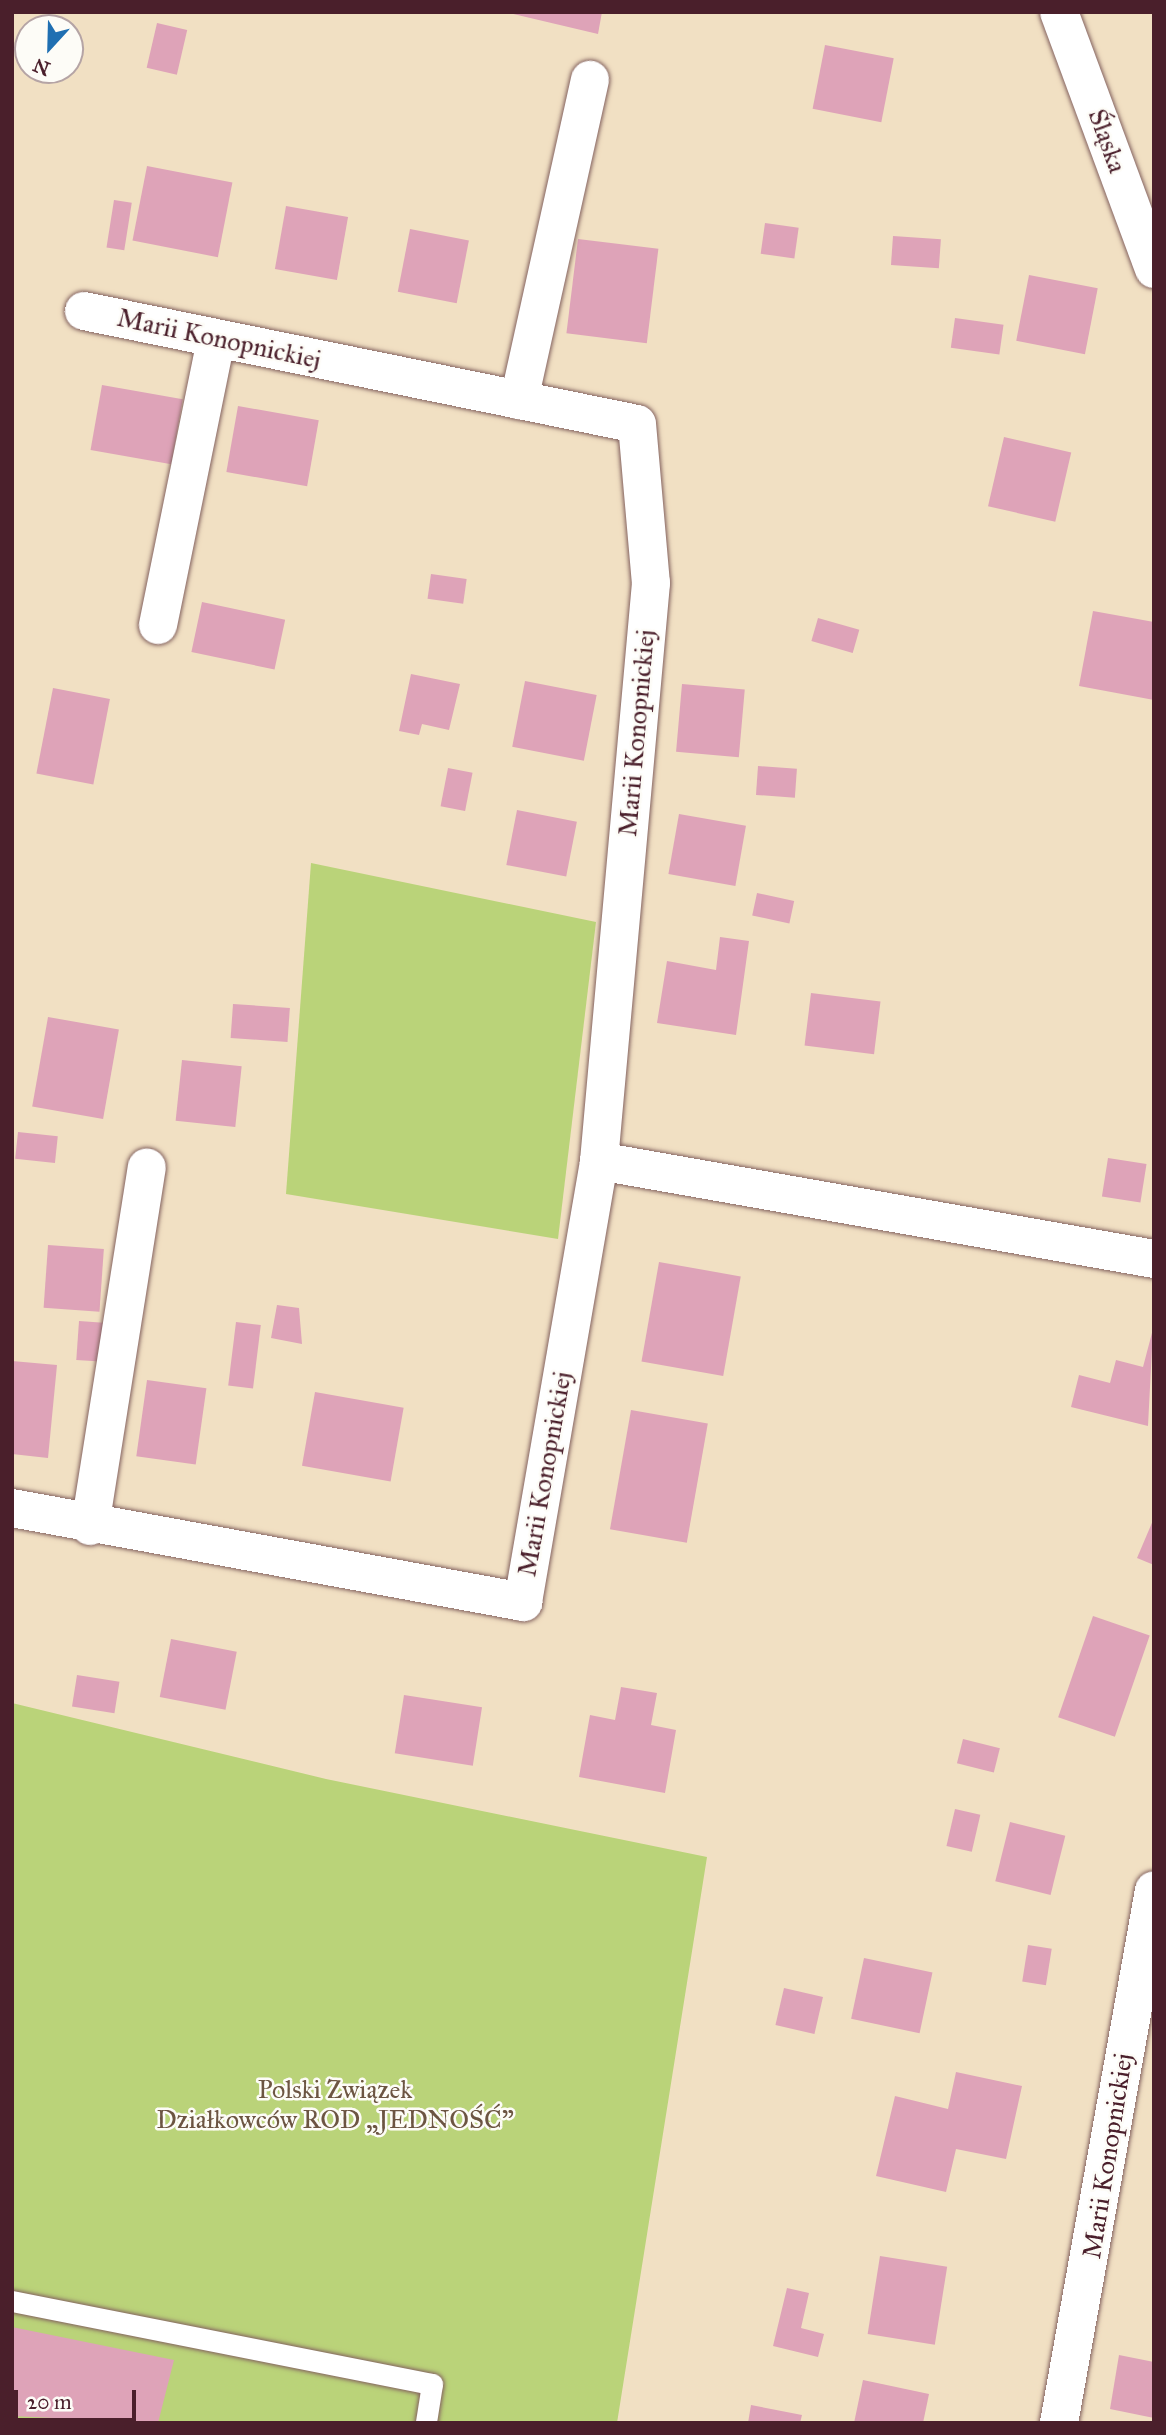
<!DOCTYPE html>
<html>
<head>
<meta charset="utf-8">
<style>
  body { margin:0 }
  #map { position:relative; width:1166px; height:2435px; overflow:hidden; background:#f1e0c3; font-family:"IM FELL Great Primer",serif }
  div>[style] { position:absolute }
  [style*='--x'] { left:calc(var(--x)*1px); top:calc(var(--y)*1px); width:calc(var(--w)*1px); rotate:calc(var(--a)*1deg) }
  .green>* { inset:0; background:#bad379 }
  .building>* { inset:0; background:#dea3b8; transform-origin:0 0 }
  .roads { filter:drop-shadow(0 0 2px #846360) drop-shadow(0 0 2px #846360) }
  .lane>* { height:21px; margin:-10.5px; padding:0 10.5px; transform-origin:10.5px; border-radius:10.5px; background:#fff }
  .street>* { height:38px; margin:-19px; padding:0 19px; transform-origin:19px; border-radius:19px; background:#fff }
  span { translate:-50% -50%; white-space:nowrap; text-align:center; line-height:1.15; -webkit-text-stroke:5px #fdfcf7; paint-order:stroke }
  .street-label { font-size:26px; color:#4a1f2b }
  .park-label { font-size:26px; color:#6c5542 }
  .frame { position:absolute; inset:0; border:14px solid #4a1f2b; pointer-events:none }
  .north { position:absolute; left:14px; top:14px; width:70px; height:70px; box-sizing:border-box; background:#fdfcf7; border:2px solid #b5a4a5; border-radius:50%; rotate:202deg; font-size:19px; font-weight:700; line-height:28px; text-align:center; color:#4a1f2b }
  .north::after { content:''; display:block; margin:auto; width:24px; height:32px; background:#1f6fb2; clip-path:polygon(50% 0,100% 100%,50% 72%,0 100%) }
  .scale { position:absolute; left:14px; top:2390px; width:122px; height:32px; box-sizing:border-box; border:4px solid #4a1f2b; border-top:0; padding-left:9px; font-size:21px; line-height:24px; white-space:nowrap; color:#4a1f2b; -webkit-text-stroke:5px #fdfcf7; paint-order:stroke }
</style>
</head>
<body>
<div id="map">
  <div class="green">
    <i style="clip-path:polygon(311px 863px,596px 922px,558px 1239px,286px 1194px)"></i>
    <i style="clip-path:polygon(12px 1703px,326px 1779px,707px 1857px,617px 2423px,12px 2423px)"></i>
  </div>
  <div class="building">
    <i style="clip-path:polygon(505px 12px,602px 12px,598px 34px)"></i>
    <i style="left:157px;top:23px;width:31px;height:46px;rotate:13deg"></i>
    <i style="left:825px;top:45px;width:70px;height:65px;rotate:11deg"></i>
    <i style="left:147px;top:166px;width:87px;height:76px;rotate:11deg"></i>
    <i style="left:114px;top:200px;width:18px;height:48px;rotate:9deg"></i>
    <i style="left:286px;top:206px;width:63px;height:64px;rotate:10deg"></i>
    <i style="left:765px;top:223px;width:34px;height:31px;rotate:8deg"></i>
    <i style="left:410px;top:229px;width:60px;height:64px;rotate:11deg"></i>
    <i style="left:893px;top:236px;width:48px;height:29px;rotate:4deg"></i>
    <i style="left:578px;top:239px;width:81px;height:95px;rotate:7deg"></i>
    <i style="left:1029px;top:275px;width:70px;height:67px;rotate:11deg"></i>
    <i style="left:955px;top:318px;width:49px;height:30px;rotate:8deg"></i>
    <i style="left:102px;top:385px;width:82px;height:66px;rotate:10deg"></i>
    <i style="left:238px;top:406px;width:82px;height:67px;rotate:10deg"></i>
    <i style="left:1004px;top:437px;width:69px;height:71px;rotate:13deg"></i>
    <i style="left:431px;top:574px;width:36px;height:25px;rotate:8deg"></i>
    <i style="left:202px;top:602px;width:85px;height:51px;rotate:12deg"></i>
    <i style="clip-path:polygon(1093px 611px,1154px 622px,1154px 700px,1079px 686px)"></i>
    <i style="left:818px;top:618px;width:43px;height:24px;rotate:16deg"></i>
    <i style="clip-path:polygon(411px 674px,460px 684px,449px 730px,422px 724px,419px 735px,399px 731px)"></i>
    <i style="left:525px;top:681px;width:73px;height:67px;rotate:11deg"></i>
    <i style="left:682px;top:684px;width:63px;height:68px;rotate:5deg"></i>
    <i style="left:53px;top:688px;width:58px;height:87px;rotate:11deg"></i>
    <i style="left:758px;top:766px;width:39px;height:29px;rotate:4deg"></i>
    <i style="left:448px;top:768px;width:25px;height:39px;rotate:11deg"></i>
    <i style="left:517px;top:810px;width:61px;height:56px;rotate:11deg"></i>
    <i style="left:679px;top:814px;width:68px;height:61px;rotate:10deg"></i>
    <i style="left:757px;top:893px;width:38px;height:23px;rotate:12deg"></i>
    <i style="clip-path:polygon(720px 937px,749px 941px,736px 1035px,657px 1023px,667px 961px,716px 970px)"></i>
    <i style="left:811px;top:993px;width:70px;height:53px;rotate:7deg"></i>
    <i style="left:233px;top:1004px;width:57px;height:34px;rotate:4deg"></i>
    <i style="left:48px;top:1017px;width:72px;height:91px;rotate:10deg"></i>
    <i style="left:182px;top:1060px;width:60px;height:61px;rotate:6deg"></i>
    <i style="left:18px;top:1132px;width:40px;height:27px;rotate:6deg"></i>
    <i style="left:1108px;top:1158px;width:39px;height:39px;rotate:9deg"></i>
    <i style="left:48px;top:1245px;width:56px;height:63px;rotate:4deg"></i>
    <i style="left:659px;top:1262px;width:83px;height:101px;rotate:10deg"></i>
    <i style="clip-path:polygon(277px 1305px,299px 1308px,302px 1344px,271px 1338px)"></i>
    <i style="left:79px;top:1321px;width:28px;height:39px;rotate:4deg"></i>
    <i style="left:236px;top:1322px;width:25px;height:64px;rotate:7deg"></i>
    <i style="clip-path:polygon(1153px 1329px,1148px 1426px,1071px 1407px,1079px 1375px,1110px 1383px,1116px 1360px,1143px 1367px)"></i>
    <i style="clip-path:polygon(12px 1361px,57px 1365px,48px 1458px,12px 1454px)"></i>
    <i style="left:147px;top:1380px;width:60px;height:77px;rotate:8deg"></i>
    <i style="left:315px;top:1392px;width:90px;height:75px;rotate:10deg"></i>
    <i style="left:631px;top:1410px;width:78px;height:121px;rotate:10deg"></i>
    <i style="clip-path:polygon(1154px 1518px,1154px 1565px,1137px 1558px)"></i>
    <i style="left:1093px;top:1616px;width:60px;height:107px;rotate:19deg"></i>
    <i style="left:171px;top:1639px;width:67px;height:59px;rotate:11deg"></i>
    <i style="left:77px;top:1675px;width:43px;height:32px;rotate:9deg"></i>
    <i style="clip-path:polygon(621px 1687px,657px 1693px,651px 1725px,676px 1730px,665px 1793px,579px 1777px,590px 1715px,615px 1720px)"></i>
    <i style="left:404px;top:1695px;width:79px;height:59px;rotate:9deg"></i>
    <i style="left:963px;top:1739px;width:38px;height:25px;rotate:14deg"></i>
    <i style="left:955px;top:1809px;width:26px;height:38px;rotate:13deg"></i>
    <i style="left:1010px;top:1822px;width:57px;height:61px;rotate:14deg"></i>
    <i style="left:1028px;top:1945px;width:24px;height:37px;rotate:9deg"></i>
    <i style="left:864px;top:1958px;width:70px;height:62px;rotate:12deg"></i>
    <i style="left:784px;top:1988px;width:40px;height:38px;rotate:13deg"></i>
    <i style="clip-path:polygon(956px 2072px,1022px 2086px,1006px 2159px,956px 2149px,946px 2192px,876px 2176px,895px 2096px,948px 2109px)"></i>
    <i style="left:880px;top:2256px;width:68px;height:79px;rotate:9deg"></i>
    <i style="clip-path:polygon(787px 2288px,809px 2293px,801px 2328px,824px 2334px,818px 2357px,773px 2346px)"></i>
    <i style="clip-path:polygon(12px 2327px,174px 2360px,158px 2423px,12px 2416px)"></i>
    <i style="clip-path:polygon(1119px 2355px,1154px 2362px,1154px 2418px,1110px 2409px)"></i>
    <i style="clip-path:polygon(863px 2380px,929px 2394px,923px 2423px,854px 2423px)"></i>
    <i style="clip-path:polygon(751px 2405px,802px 2415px,800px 2423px,748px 2423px)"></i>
  </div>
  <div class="roads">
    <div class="lane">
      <i style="--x:12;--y:2301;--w:428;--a:11.2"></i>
      <i style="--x:432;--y:2384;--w:39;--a:99"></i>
    </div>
    <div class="street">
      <i style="--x:1059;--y:12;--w:274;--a:69.7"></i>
      <i style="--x:84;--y:311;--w:564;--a:11.55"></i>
      <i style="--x:637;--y:424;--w:160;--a:85"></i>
      <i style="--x:651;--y:583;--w:580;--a:95.14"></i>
      <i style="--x:599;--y:1161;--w:564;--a:10.01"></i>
      <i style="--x:519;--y:400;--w:328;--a:-77.5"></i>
      <i style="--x:158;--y:625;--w:291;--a:-78.5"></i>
      <i style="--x:12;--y:1508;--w:520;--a:10.42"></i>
      <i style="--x:523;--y:1602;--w:448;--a:-80.2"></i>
      <i style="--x:90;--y:1526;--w:363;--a:-81"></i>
      <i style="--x:1059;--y:2423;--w:541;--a:-79.89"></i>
    </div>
  </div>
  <div class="street-label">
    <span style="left:1107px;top:141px;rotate:70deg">Śląska</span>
    <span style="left:219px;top:339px;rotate:12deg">Marii Konopnickiej</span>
    <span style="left:637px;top:733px;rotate:-85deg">Marii Konopnickiej</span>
    <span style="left:545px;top:1474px;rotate:-80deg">Marii Konopnickiej</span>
    <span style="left:1108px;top:2156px;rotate:-81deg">Marii Konopnickiej</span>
  </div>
  <div class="park-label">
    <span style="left:335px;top:2105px">Polski Związek<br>Działkowców ROD „JEDNOŚĆ”</span>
  </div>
  <div class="frame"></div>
  <div class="north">N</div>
  <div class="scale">20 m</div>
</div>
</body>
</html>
